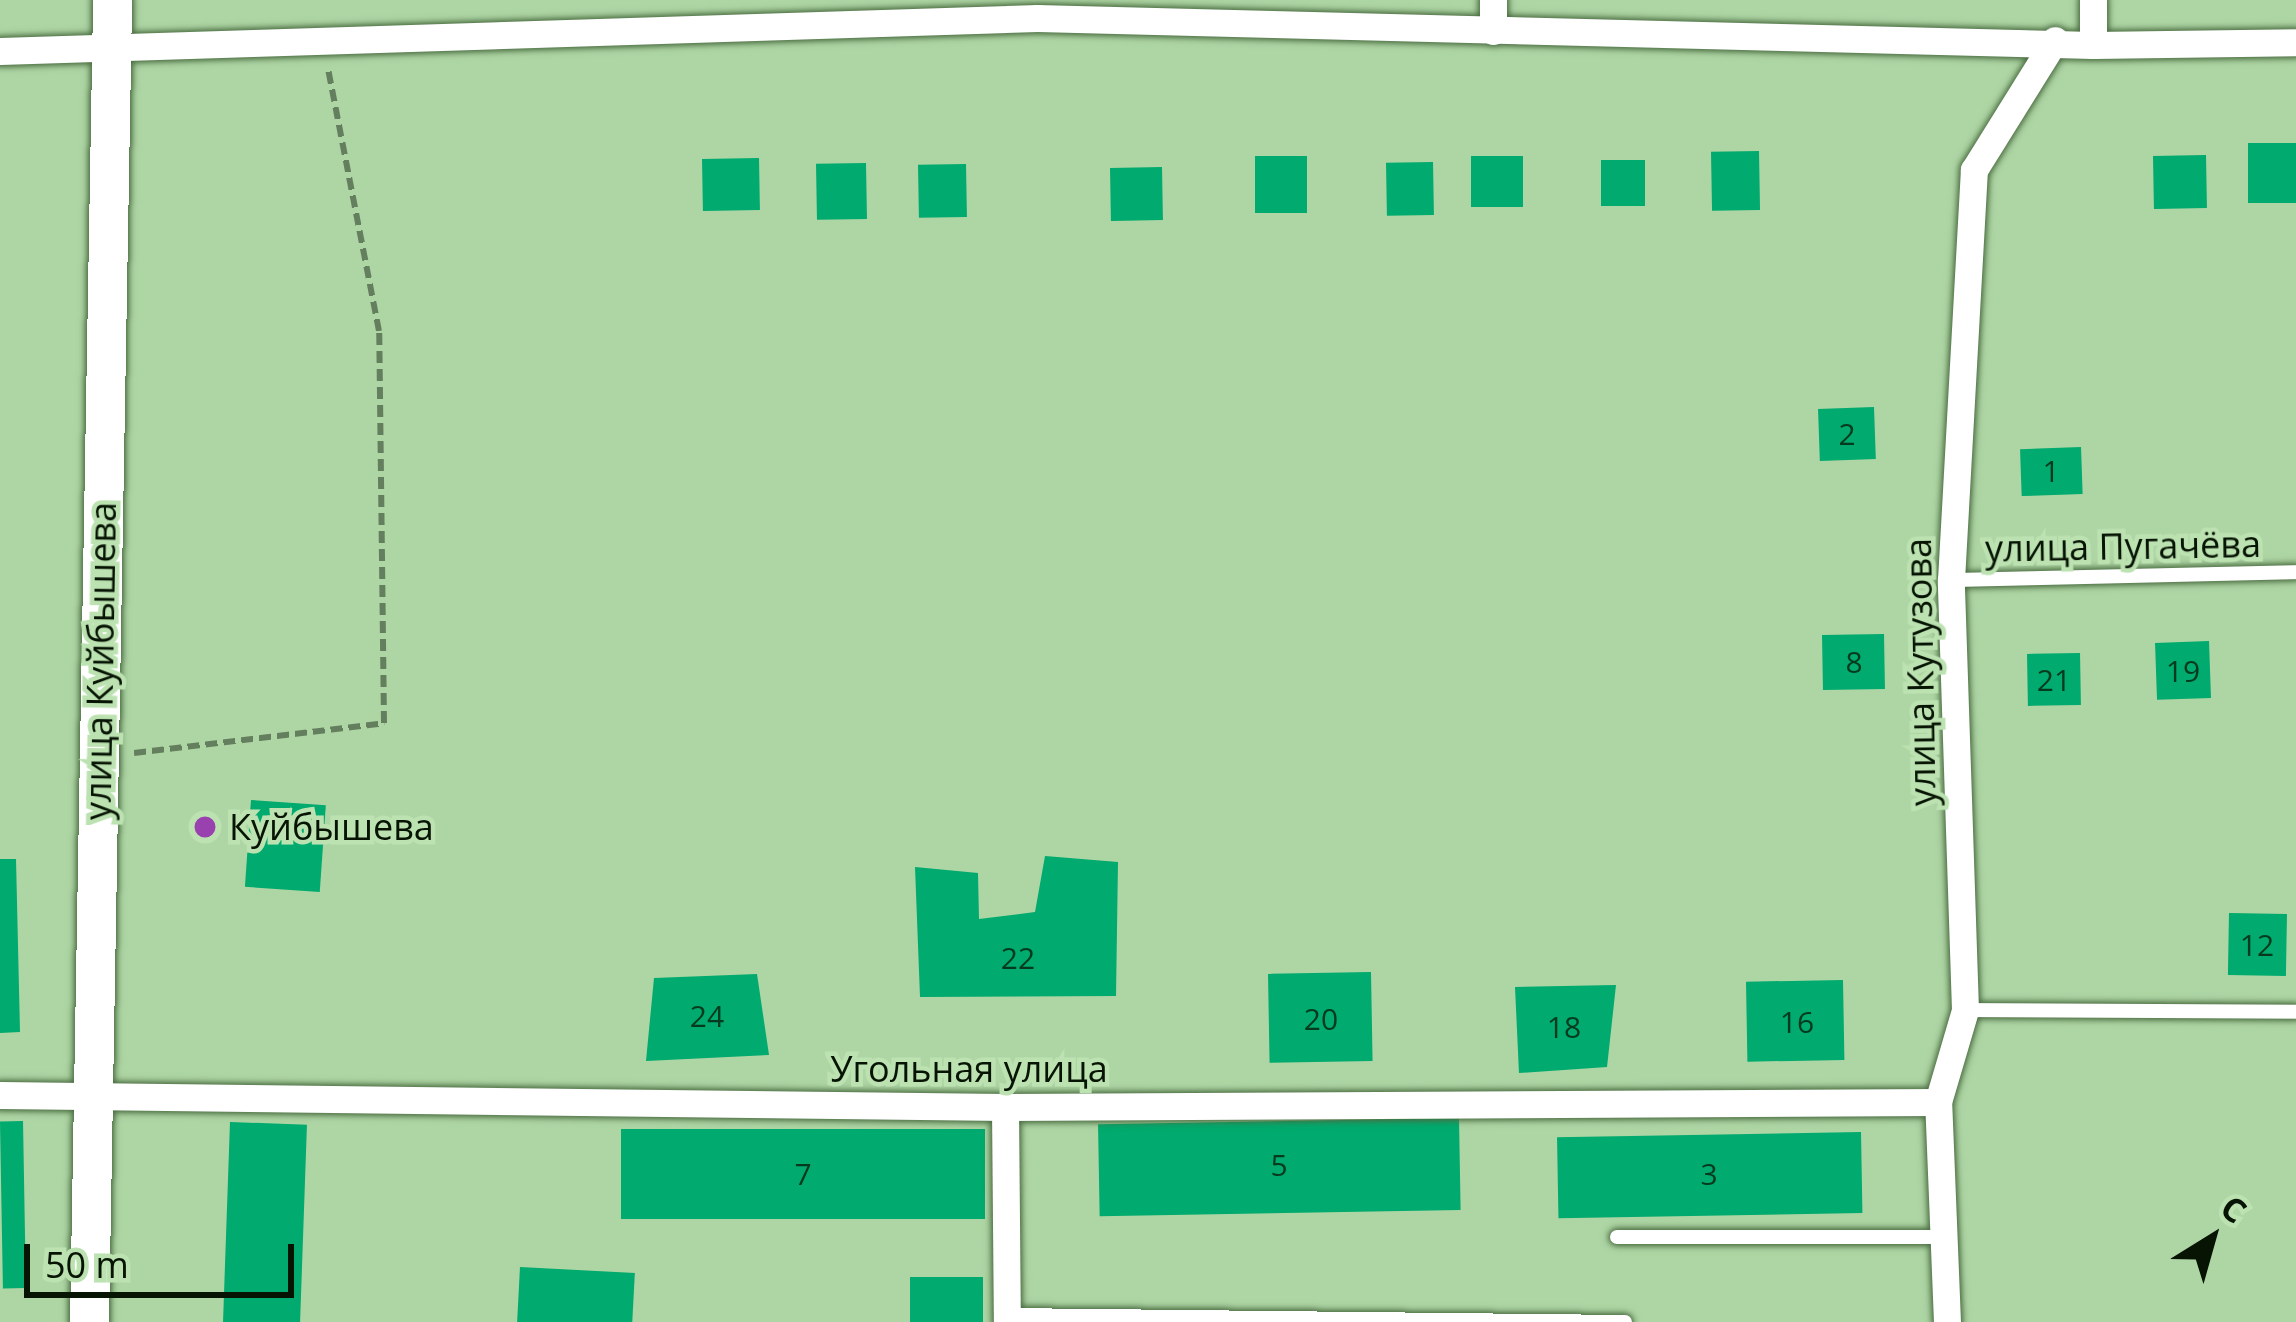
<!DOCTYPE html>
<html>
<head>
<meta charset="utf-8">
<style>
  body { margin:0 }
  #map { position:relative; width:2296px; height:1322px; overflow:hidden; background:#aed5a4; font-family:"Open Sans",sans-serif }
  div>[style] { position:absolute }
  [style*='--x'] { left:calc(var(--x)*1px); top:calc(var(--y)*1px); width:calc(var(--w)*1px); rotate:calc(var(--a)*1deg) }
  .building>* { inset:0; background:#01aa6e; transform-origin:0 0 }
  .path>* { height:6px; margin-top:-3px; transform-origin:0; background:repeating-linear-gradient(90deg,#647f5d 0 12px,transparent 0 18px) }
  .roads { filter:drop-shadow(0 0 3px #4a6d41) drop-shadow(0 0 3px #4a6d41) }
  .lane>* { height:14px; margin:-7px; padding:0 7px; transform-origin:7px; border-radius:7px; background:#fff }
  .street>* { height:27px; margin:-13.5px; padding:0 13.5px; transform-origin:13.5px; border-radius:13.5px; background:#fff }
  .secondary>* { height:39px; margin:-19.5px; padding:0 19.5px; transform-origin:19.5px; border-radius:19.5px; background:#fff }
  .dots>* { width:33px; height:33px; translate:-50% -50%; box-sizing:border-box; border:6px solid #bbe2b0; border-radius:50% }
  span { translate:-50% -50%; white-space:nowrap; text-align:center; line-height:1.15; -webkit-text-stroke:9px #bbe2b0; paint-order:stroke }
  .number-label { font-size:30px; color:#063a1e }
  .number-label span { -webkit-text-stroke-width:0 }
  .street-label { font-size:36px; color:#071404 }
  .poi-label { font-size:36px; color:#071404 }
  .left { translate:0 -50%; text-align:left }
  .north { position:absolute; left:2152px; top:1178px; width:120px; height:120px; -webkit-text-stroke:9px #bbe2b0; paint-order:stroke; rotate:37deg; font-size:33px; font-weight:700; line-height:48px; text-align:center; color:#071404 }
  .north::after { content:''; display:block; margin:auto; width:42px; height:54px; background:#071404; clip-path:polygon(50% 0,100% 100%,50% 72%,0 100%) }
  .scale { position:absolute; left:24px; top:1244px; width:270px; height:54px; box-sizing:border-box; border:6px solid #071404; border-top:0; padding-left:15px; font-size:36px; line-height:42px; white-space:nowrap; color:#071404; -webkit-text-stroke:9px #bbe2b0; paint-order:stroke }
</style>
</head>
<body>
<div id="map">
  <div class="building">
    <i style="left:2296px;top:143px;width:60px;height:48px;rotate:90deg"></i>
    <i style="left:1759px;top:151px;width:59px;height:48px;rotate:89deg"></i>
    <i style="left:2206px;top:155px;width:53px;height:53px;rotate:89deg"></i>
    <i style="left:1255px;top:156px;width:52px;height:57px"></i>
    <i style="left:1523px;top:156px;width:51px;height:52px;rotate:90deg"></i>
    <i style="left:759px;top:158px;width:52px;height:57px;rotate:89deg"></i>
    <i style="left:1601px;top:160px;width:44px;height:46px"></i>
    <i style="left:1433px;top:162px;width:53px;height:47px;rotate:89deg"></i>
    <i style="left:866px;top:163px;width:56px;height:50px;rotate:89deg"></i>
    <i style="left:966px;top:164px;width:53px;height:48px;rotate:89deg"></i>
    <i style="left:1162px;top:167px;width:53px;height:52px;rotate:89deg"></i>
    <i style="left:1874px;top:407px;width:52px;height:56px;rotate:88deg"></i>
    <i style="left:2081px;top:447px;width:47px;height:61px;rotate:88deg"></i>
    <i style="left:1884px;top:634px;width:55px;height:62px;rotate:89deg"></i>
    <i style="left:2209px;top:641px;width:57px;height:54px;rotate:88deg"></i>
    <i style="left:2080px;top:653px;width:52px;height:53px;rotate:89deg"></i>
    <i style="left:251px;top:800px;width:75px;height:87px;rotate:4deg"></i>
    <i style="clip-path:polygon(1045px 856px,1118px 862px,1116px 996px,920px 997px,915px 867px,978px 873px,979px 919px,1035px 912px)"></i>
    <i style="clip-path:polygon(0 859px,16px 859px,20px 1032px,0 1033px)"></i>
    <i style="left:2229px;top:913px;width:58px;height:62px;rotate:1deg"></i>
    <i style="left:1371px;top:972px;width:89px;height:103px;rotate:89deg"></i>
    <i style="clip-path:polygon(757px 974px,769px 1055px,646px 1061px,654px 978px)"></i>
    <i style="left:1843px;top:980px;width:80px;height:97px;rotate:89deg"></i>
    <i style="clip-path:polygon(1616px 985px,1607px 1067px,1519px 1073px,1515px 987px)"></i>
    <i style="left:1459px;top:1118px;width:92px;height:361px;rotate:89deg"></i>
    <i style="left:23px;top:1121px;width:167px;height:23px;rotate:89deg"></i>
    <i style="left:230px;top:1122px;width:77px;height:200px;rotate:2deg"></i>
    <i style="left:985px;top:1129px;width:90px;height:364px;rotate:90deg"></i>
    <i style="left:1861px;top:1132px;width:81px;height:304px;rotate:89deg"></i>
    <i style="left:520px;top:1267px;width:115px;height:55px;rotate:3deg"></i>
    <i style="left:910px;top:1277px;width:73px;height:45px"></i>
  </div>
  <div class="path">
    <i style="--x:134;--y:753;--w:252;--a:-6.8"></i>
    <i style="--x:384;--y:723;--w:392;--a:-90.7"></i>
    <i style="--x:379;--y:331;--w:267;--a:-101"></i>
  </div>
  <div class="roads">
    <div class="lane">
      <i style="--x:1951;--y:580;--w:345;--a:-1.3"></i>
      <i style="--x:1965;--y:1010;--w:331;--a:0.3"></i>
      <i style="--x:1617;--y:1237;--w:326;--a:0"></i>
      <i style="--x:1007;--y:1315;--w:618;--a:0.65"></i>
    </div>
    <div class="street">
      <i style="--x:2093;--y:0;--w:45;--a:90"></i>
      <i style="--x:1493;--y:31;--w:31;--a:-90"></i>
      <i style="--x:0;--y:51;--w:1038;--a:-1.82"></i>
      <i style="--x:1037;--y:18;--w:1056;--a:1.46"></i>
      <i style="--x:2093;--y:45;--w:203;--a:-0.8"></i>
      <i style="--x:0;--y:1095;--w:1005;--a:0.68"></i>
      <i style="--x:1005;--y:1107;--w:933;--a:-0.31"></i>
      <i style="--x:1005;--y:1107;--w:215;--a:89.5"></i>
      <i style="--x:1947;--y:1322;--w:220;--a:-92.3"></i>
      <i style="--x:1938;--y:1102;--w:96;--a:-73.6"></i>
      <i style="--x:1965;--y:1010;--w:430;--a:-91.9"></i>
      <i style="--x:1951;--y:580;--w:411;--a:-86.8"></i>
      <i style="--x:1974;--y:170;--w:153;--a:-58.1"></i>
    </div>
    <div class="secondary">
      <i style="--x:89;--y:1322;--w:1322;--a:-89"></i>
    </div>
  </div>
  <div class="dots">
    <i style="left:205px;top:827px;background:#9941ae"></i>
  </div>
  <div class="number-label">
    <span style="left:1847px;top:434px">2</span>
    <span style="left:2051px;top:471px">1</span>
    <span style="left:1854px;top:662px">8</span>
    <span style="left:2183px;top:671px">19</span>
    <span style="left:2054px;top:680px">21</span>
    <span style="left:2257px;top:945px">12</span>
    <span style="left:1018px;top:958px">22</span>
    <span style="left:707px;top:1016px">24</span>
    <span style="left:1321px;top:1019px">20</span>
    <span style="left:1797px;top:1022px">16</span>
    <span style="left:1564px;top:1027px">18</span>
    <span style="left:1279px;top:1165px">5</span>
    <span style="left:803px;top:1174px">7</span>
    <span style="left:1709px;top:1174px">3</span>
  </div>
  <div class="street-label">
    <span style="left:2123px;top:546px;rotate:-1deg">улица Пугачёва</span>
    <span style="left:100px;top:661px;rotate:-89deg">улица Куйбышева</span>
    <span style="left:1920px;top:672px;rotate:-91deg">улица Кутузова</span>
    <span style="left:969px;top:1069px">Угольная улица</span>
  </div>
  <div class="poi-label">
    <span class="left" style="left:229px;top:827px">Куйбышева</span>
  </div>
  <div class="north">С</div>
  <div class="scale">50 m</div>
</div>
</body>
</html>
